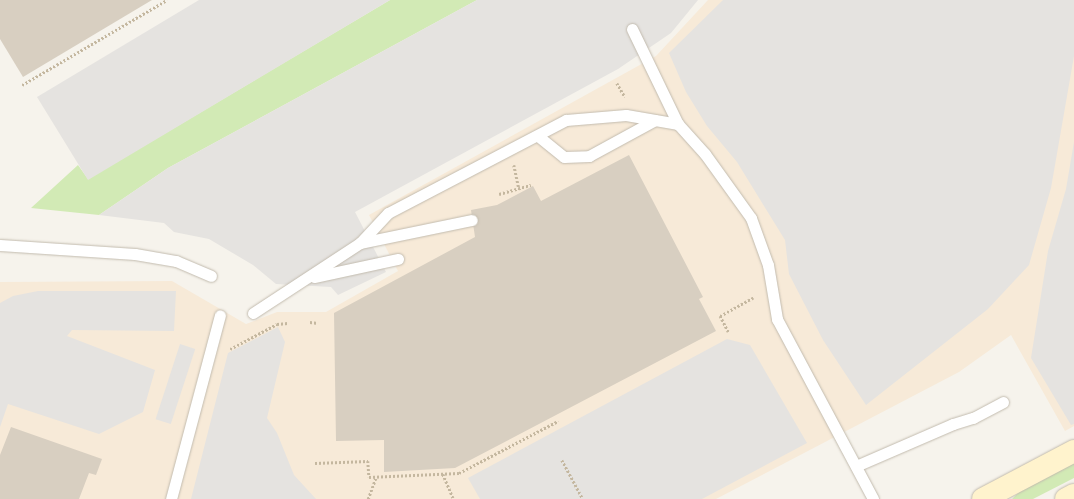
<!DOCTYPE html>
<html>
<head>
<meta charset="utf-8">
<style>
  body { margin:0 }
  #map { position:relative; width:1074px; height:499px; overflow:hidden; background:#f6f3ec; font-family:Signika,sans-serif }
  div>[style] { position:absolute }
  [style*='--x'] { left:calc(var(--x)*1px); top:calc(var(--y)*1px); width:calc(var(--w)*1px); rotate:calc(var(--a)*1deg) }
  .commercial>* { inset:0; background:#f7ead8 }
  .green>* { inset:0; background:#d2eab5 }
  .parking>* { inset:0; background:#e5e3e0; transform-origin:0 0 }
  .building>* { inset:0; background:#d8cfc1 }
  .path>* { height:2.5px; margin-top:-1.25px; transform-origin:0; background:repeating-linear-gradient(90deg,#c4b79f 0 2px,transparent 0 4px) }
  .roads { filter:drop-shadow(0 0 1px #c2bbae) drop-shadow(0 0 1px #c2bbae) }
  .service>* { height:11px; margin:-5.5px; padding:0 5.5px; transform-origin:5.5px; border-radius:5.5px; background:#fff }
  .secondary>* { height:22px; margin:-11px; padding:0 11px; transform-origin:11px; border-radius:11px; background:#fff3cd }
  span { translate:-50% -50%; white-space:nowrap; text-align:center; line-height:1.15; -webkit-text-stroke:3.5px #fff; paint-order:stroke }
</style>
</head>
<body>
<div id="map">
  <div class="commercial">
    <i style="clip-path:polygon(708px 0,1074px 0,1074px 426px,1065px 431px,1011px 335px,959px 372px,716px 499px,0 499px,0 282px,172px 281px,246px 324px,277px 312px,326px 312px,398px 271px,369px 215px,656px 56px)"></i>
  </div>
  <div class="green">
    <i style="clip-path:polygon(390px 0,477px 0,168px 168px,99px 215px,31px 208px,78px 165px,88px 179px)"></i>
    <i style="clip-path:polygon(1074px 459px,1074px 478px,1033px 499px,1012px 499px,1029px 482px)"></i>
  </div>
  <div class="parking">
    <i style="clip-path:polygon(199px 0,390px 0,88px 180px,37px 97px)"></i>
    <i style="clip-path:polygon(477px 0,698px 0,671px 33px,618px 69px,355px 212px,386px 272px,338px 295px,331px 287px,276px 284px,253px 265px,209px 239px,174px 232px,164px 223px,99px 215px,168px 168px)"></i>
    <i style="clip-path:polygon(723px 0,1074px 0,1074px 56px,1051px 188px,1029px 265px,988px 309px,866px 405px,823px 340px,789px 274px,785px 240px,737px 162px,707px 126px,686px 92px,669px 53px)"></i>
    <i style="clip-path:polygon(1074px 142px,1074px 424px,1071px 425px,1031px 358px,1048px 251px,1066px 189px)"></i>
    <i style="clip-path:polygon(38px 291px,176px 291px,174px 331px,72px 330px,67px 336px,155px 370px,143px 412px,99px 434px,8px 404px,0 427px,0 303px,13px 296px)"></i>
    <i style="clip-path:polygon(278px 327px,285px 342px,267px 418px,277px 433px,294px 475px,316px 499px,191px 499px,228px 353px)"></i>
    <i style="clip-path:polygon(727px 339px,750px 345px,807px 443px,702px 499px,480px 499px,468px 478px)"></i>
    <i style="left:180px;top:344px;width:16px;height:79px;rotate:18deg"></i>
  </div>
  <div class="building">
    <i style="clip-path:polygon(0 0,152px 0,23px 77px,0 39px)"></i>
    <i style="clip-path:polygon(629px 155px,703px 297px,699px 299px,716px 331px,455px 468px,384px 472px,384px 440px,336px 441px,334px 313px,475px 237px,471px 210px,497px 205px,533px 186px,541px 201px)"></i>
    <i style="clip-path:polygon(11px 427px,102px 459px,96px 475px,89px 473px,79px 499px,0 499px,0 455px)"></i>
  </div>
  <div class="path">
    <i style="--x:617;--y:83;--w:16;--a:60"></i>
    <i style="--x:22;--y:85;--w:168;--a:-30.4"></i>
    <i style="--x:514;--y:165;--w:24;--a:78"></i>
    <i style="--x:499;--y:194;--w:33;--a:-16"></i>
    <i style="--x:310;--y:322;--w:8;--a:7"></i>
    <i style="--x:728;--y:332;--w:18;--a:-117"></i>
    <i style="--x:720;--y:316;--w:38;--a:-29"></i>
    <i style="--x:230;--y:349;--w:53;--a:-28"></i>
    <i style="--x:277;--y:324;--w:11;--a:-5"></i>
    <i style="--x:562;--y:460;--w:44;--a:61.7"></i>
    <i style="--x:315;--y:463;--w:53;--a:-2.2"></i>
    <i style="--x:368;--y:461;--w:16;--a:86"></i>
    <i style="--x:369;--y:477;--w:90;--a:-2.5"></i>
    <i style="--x:459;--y:473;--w:112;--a:-27.7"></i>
    <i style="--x:443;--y:474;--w:26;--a:67"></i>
    <i style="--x:368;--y:499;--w:23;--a:-70"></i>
  </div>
  <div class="roads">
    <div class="service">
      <i style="--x:632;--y:29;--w:106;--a:64.2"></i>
      <i style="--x:678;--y:124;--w:40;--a:48"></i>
      <i style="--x:705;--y:154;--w:79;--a:54.3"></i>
      <i style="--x:751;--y:218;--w:50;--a:70.1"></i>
      <i style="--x:768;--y:265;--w:55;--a:80.5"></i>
      <i style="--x:777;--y:319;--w:204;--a:61.9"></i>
      <i style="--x:538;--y:136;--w:33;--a:39"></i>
      <i style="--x:564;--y:157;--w:25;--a:-2"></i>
      <i style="--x:589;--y:156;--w:75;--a:-28.6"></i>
      <i style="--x:360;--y:243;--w:114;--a:-11.6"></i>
      <i style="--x:0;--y:245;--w:135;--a:3.8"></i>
      <i style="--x:135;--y:254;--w:42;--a:9.7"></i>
      <i style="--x:176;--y:261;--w:38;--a:23"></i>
      <i style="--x:314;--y:277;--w:86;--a:-12.1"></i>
      <i style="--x:253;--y:313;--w:128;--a:-33.2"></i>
      <i style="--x:360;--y:243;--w:41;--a:-47"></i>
      <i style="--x:388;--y:213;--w:201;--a:-27.6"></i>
      <i style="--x:566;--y:120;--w:60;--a:-4.8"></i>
      <i style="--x:626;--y:115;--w:53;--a:9.8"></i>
      <i style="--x:856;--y:466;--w:106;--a:-23.4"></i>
      <i style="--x:953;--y:424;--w:21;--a:-17"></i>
      <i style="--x:973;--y:418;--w:34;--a:-28"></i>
      <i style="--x:171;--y:499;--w:190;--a:-75.1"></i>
    </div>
    <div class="secondary">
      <i style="--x:983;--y:499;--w:103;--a:-27.8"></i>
      <i style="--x:1066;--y:499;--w:9;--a:-27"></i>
    </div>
  </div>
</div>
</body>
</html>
